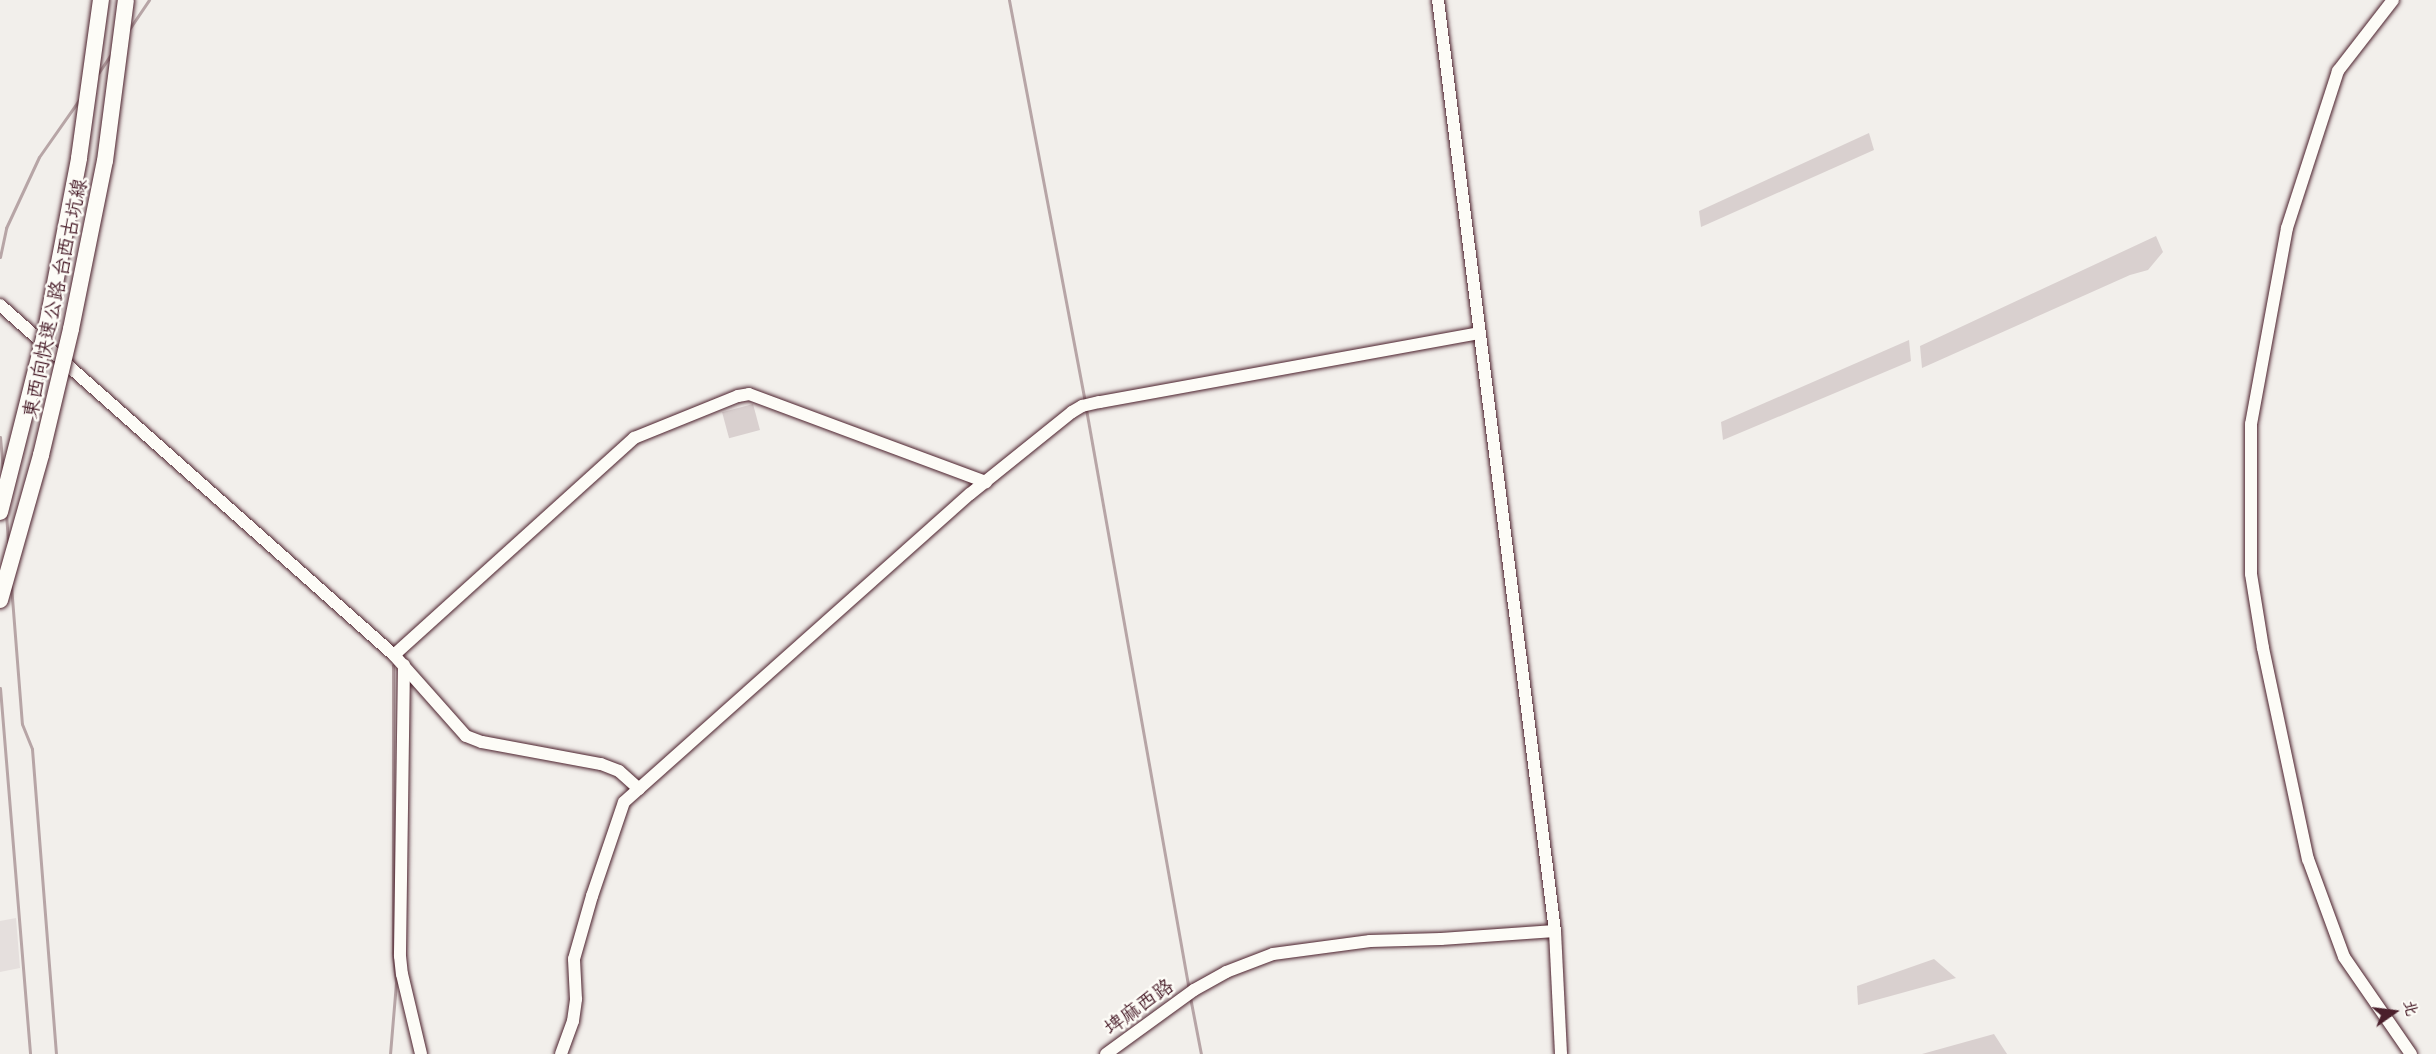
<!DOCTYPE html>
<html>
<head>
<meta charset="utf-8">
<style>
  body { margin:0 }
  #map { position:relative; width:2436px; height:1054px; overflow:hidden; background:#f2efeb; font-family:"Patrick Hand","LXGW WenKai TC",sans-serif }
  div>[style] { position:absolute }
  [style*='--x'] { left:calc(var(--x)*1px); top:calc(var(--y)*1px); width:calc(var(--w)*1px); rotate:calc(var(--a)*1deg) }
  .built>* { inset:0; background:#e5dfdd }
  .green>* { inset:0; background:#d9d0cf; transform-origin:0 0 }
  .stream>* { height:3px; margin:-1.5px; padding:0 1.5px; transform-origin:1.5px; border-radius:1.5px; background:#b7a5a6 }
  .roads { filter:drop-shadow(0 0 2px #4a1f2b) drop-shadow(0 0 2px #4a1f2b) }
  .minor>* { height:12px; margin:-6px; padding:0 6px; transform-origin:6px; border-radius:6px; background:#fdfcf7 }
  .bridges { filter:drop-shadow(0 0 2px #4a1f2b) drop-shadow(0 0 2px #4a1f2b) }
  .highway-bridge>* { height:16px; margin:-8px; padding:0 8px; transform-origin:8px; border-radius:8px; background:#fdfcf7 }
  span { translate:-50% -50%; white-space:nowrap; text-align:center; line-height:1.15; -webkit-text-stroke:5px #fdfcf7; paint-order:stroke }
  .street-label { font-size:20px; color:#4a1f2b }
  .north { position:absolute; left:2364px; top:982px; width:60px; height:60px; -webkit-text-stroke:4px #fdfcf7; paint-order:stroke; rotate:76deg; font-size:16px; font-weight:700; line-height:24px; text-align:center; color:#4a1f2b }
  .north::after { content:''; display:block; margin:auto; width:21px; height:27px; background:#4a1f2b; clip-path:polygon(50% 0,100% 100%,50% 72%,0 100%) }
</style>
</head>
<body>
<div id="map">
  <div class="built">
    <i style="clip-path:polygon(16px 918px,20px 968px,0 972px,0 921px)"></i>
  </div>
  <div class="green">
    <i style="clip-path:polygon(1869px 133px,1874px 150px,1701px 227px,1699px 211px)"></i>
    <i style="clip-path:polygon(2156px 236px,2163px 252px,2148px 270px,2130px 275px,1922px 368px,1920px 346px)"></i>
    <i style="clip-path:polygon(1909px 340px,1911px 361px,1723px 440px,1721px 422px)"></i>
    <i style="left:753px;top:404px;width:27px;height:32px;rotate:75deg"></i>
    <i style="clip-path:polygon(1934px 959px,1956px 978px,1858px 1005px,1857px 986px)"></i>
    <i style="clip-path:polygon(1994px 1034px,2007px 1054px,1922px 1054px)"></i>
  </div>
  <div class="stream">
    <i style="--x:1009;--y:0;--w:409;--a:79.3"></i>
    <i style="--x:130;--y:28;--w:34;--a:-56"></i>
    <i style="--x:97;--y:75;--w:27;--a:-56"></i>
    <i style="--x:0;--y:257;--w:30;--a:-78"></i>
    <i style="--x:6;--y:228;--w:78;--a:-65.1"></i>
    <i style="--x:39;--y:157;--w:70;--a:-54.9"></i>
    <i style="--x:1086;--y:409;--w:590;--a:79.95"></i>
    <i style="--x:0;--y:437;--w:34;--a:85"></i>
    <i style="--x:6;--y:513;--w:30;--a:86"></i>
    <i style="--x:11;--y:585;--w:139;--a:85.5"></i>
    <i style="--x:22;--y:724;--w:27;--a:68"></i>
    <i style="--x:32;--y:749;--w:306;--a:85.5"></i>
    <i style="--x:0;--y:688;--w:367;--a:85.3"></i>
    <i style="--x:1190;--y:997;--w:58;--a:79.1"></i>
    <i style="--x:390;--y:1054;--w:72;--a:-85.2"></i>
    <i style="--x:396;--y:982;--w:30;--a:-96"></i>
    <i style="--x:393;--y:952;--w:287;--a:-90"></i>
  </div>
  <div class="roads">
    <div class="minor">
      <i style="--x:1438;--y:0;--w:938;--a:82.84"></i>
      <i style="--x:1555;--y:931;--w:123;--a:87.2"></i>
      <i style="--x:2393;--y:0;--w:90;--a:127.8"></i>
      <i style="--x:2338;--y:71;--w:165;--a:108"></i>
      <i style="--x:2287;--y:228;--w:199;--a:100.4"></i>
      <i style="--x:2251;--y:424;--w:150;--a:90"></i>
      <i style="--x:2251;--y:574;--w:75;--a:80.8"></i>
      <i style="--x:2263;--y:648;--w:216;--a:78"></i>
      <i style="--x:2308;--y:859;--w:104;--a:69.8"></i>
      <i style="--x:2344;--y:957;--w:118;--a:55.4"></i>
      <i style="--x:0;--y:305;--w:527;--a:41.62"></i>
      <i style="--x:394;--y:655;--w:108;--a:48.4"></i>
      <i style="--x:466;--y:736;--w:17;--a:21"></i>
      <i style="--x:482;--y:742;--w:121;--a:10.5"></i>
      <i style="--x:601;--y:764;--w:19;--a:21"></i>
      <i style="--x:619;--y:771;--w:27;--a:42"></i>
      <i style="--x:394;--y:655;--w:324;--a:-42.1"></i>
      <i style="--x:634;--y:438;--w:112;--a:-22"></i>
      <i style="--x:738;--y:396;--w:11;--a:-10"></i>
      <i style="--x:749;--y:394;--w:253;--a:20.4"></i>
      <i style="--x:404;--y:665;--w:291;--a:90.8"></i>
      <i style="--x:400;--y:956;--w:18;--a:84"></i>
      <i style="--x:402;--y:974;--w:82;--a:76.6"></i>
      <i style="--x:561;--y:1054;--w:35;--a:-70"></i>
      <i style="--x:573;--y:1021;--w:22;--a:-82"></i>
      <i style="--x:576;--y:999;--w:40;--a:-92.9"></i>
      <i style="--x:574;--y:959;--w:66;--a:-74.1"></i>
      <i style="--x:592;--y:896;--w:99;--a:-71.2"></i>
      <i style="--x:624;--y:802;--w:463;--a:-41.7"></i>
      <i style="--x:970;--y:494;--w:131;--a:-38.8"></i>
      <i style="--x:1072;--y:412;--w:12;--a:-31"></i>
      <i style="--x:1082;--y:406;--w:18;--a:-13"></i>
      <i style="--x:1100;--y:402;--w:386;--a:-10.3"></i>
      <i style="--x:1106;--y:1054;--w:109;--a:-36"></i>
      <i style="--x:1194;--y:990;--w:37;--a:-29"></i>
      <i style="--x:1226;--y:972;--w:50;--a:-21"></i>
      <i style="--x:1273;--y:954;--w:98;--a:-7.6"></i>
      <i style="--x:1370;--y:941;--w:71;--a:-1.6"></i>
      <i style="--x:1441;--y:939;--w:114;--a:-4"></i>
    </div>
  </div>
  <div class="bridges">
    <div class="highway-bridge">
      <i style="--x:0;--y:512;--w:188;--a:-75.8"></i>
      <i style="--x:46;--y:330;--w:175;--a:-79.1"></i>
      <i style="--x:79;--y:158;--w:160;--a:-82.1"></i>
      <i style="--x:0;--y:600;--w:151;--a:-74.2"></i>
      <i style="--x:41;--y:455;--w:130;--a:-76.6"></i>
      <i style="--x:71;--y:329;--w:171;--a:-78.6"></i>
      <i style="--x:105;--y:161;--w:162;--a:-82.6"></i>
    </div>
  </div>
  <div class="street-label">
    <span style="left:54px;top:298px;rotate:-78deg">東西向快速公路 台西古坑線</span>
    <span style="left:1138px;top:1006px;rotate:-36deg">埤麻西路</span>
  </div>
  <div class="north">北</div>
</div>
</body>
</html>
